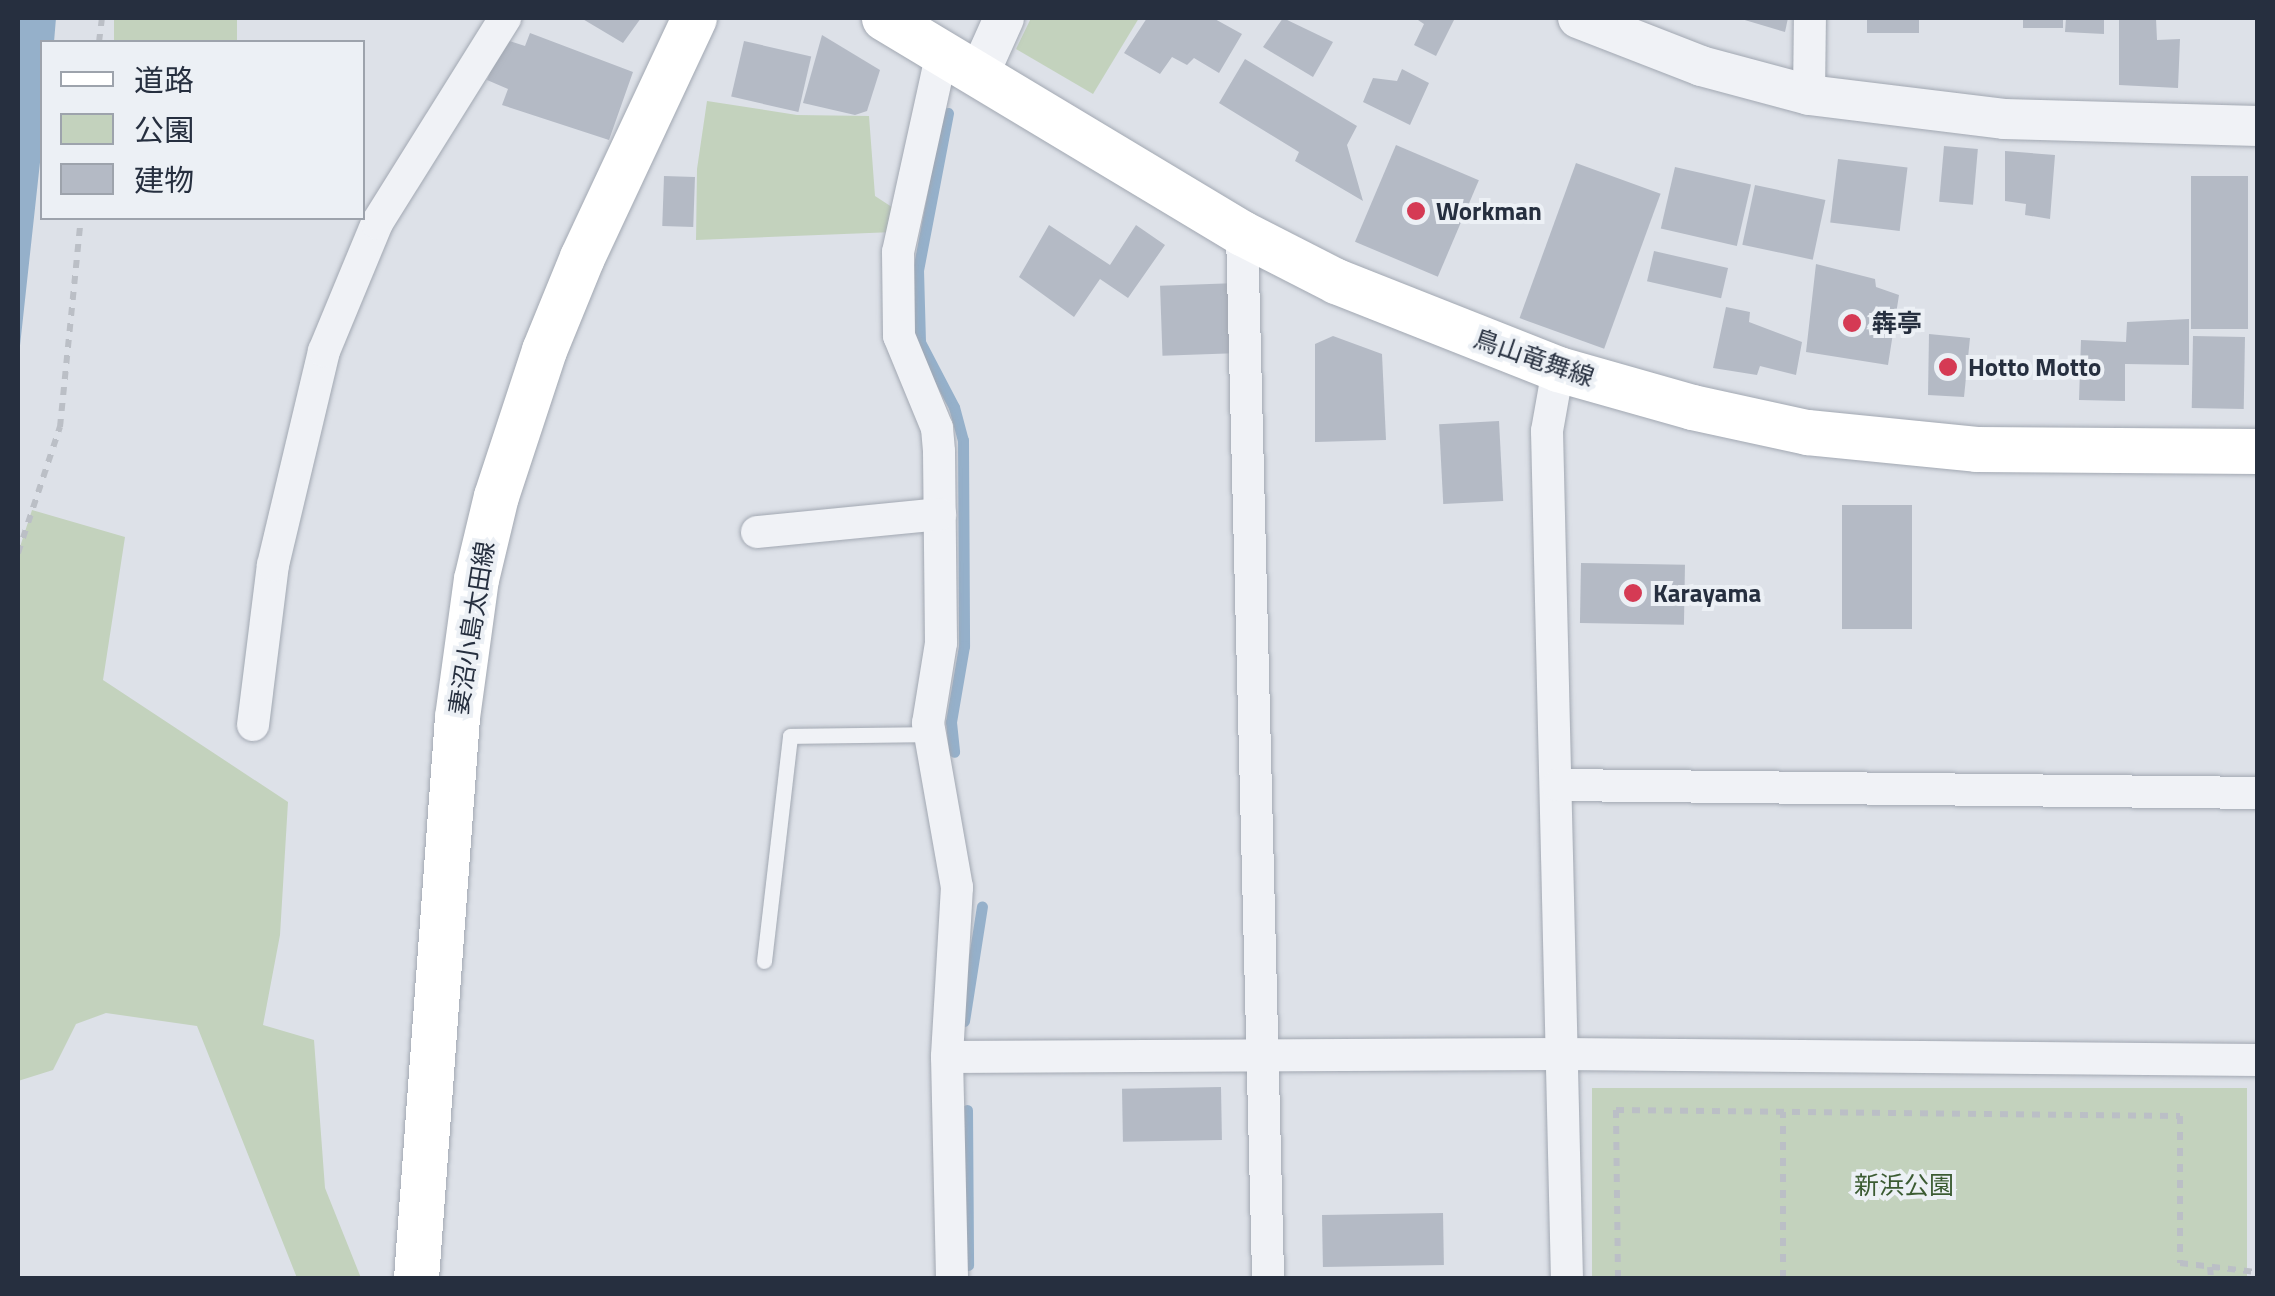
<!DOCTYPE html>
<html>
<head>
<meta charset="utf-8">
<style>
  body { margin:0 }
  #map { position:relative; width:2275px; height:1296px; overflow:hidden; background:#dde1e8; font-family:"Titillium Web","Noto Sans JP",sans-serif }
  div>[style] { position:absolute }
  [style*='--x'] { left:calc(var(--x)*1px); top:calc(var(--y)*1px); width:calc(var(--w)*1px); rotate:calc(var(--a)*1deg) }
  .green>* { inset:0; background:#c3d2bd; transform-origin:0 0 }
  .water>* { inset:0; background:#95b0ca }
  .stream>* { height:11px; margin:-5.5px; padding:0 5.5px; transform-origin:5.5px; border-radius:5.5px; background:#95b0ca }
  .building>* { inset:0; background:#b4bac5; transform-origin:0 0 }
  .path>* { height:6px; margin-top:-3px; transform-origin:0; background:repeating-linear-gradient(90deg,#bbbfc6 0 8px,transparent 0 16px) }
  .roads { filter:drop-shadow(0 0 2px #a2a8b2) drop-shadow(0 0 2px #a2a8b2) }
  .service>* { height:15px; margin:-7.5px; padding:0 7.5px; transform-origin:7.5px; border-radius:7.5px; background:#f0f2f6 }
  .minor>* { height:32px; margin:-16px; padding:0 16px; transform-origin:16px; border-radius:16px; background:#f0f2f6 }
  .tertiary>* { height:40px; margin:-20px; padding:0 20px; transform-origin:20px; border-radius:20px; background:#f0f2f6 }
  .secondary>* { height:45px; margin:-22.5px; padding:0 22.5px; transform-origin:22.5px; border-radius:22.5px; background:#fff }
  .dots>* { width:28px; height:28px; translate:-50% -50%; box-sizing:border-box; border:5px solid #ecf0f5; border-radius:50% }
  span { translate:-50% -50%; white-space:nowrap; text-align:center; line-height:1.15; -webkit-text-stroke:8px #ecf0f5; paint-order:stroke }
  .poi-label { font-size:25px; color:#262f3f; font-weight:700 }
  .left { translate:0 -50%; text-align:left }
  .street-label { font-size:25px; color:#262f3f }
  .park-label { font-size:25px; color:#3b5b32 }
  .frame { position:absolute; inset:0; border:20px solid #262f3f; pointer-events:none }
  .legend { position:absolute; left:40px; top:40px; width:325px; height:180px; box-sizing:border-box; background:#ecf0f5; border:2px solid #9da3ac; margin:0; padding:12px 18px; list-style:none; font-size:30px; color:#262f3f }
  .legend li { display:flex; align-items:center; gap:20px; height:50px }
  .legend b { width:50px; border:2px solid #9da3ac }
</style>
</head>
<body>
<div id="map">
  <div class="green">
    <i style="left:114px;top:18px;width:123px;height:24px"></i>
    <i style="clip-path:polygon(1031px 18px,1139px 18px,1093px 94px,1016px 49px)"></i>
    <i style="clip-path:polygon(707px 101px,797px 115px,869px 116px,875px 196px,898px 211px,894px 232px,696px 240px,697px 169px)"></i>
    <i style="clip-path:polygon(32px 510px,125px 537px,103px 680px,288px 802px,280px 935px,263px 1025px,314px 1040px,325px 1188px,361px 1278px,297px 1278px,197px 1026px,106px 1013px,76px 1024px,53px 1070px,18px 1081px,18px 553px)"></i>
    <i style="left:1592px;top:1088px;width:655px;height:190px"></i>
  </div>
  <div class="water">
    <i style="clip-path:polygon(18px 18px,56px 18px,54px 42px,42px 42px,42px 144px,18px 364px)"></i>
  </div>
  <div class="stream">
    <i style="--x:948;--y:113;--w:160;--a:100.8"></i>
    <i style="--x:918;--y:270;--w:72;--a:88.4"></i>
    <i style="--x:920;--y:342;--w:73;--a:62.4"></i>
    <i style="--x:954;--y:407;--w:34;--a:75"></i>
    <i style="--x:963;--y:440;--w:206;--a:89.7"></i>
    <i style="--x:964;--y:646;--w:77;--a:99.7"></i>
    <i style="--x:951;--y:722;--w:30;--a:84"></i>
    <i style="--x:964;--y:1021;--w:116;--a:-81.1"></i>
    <i style="--x:967;--y:1110;--w:155;--a:89.6"></i>
  </div>
  <div class="building">
    <i style="clip-path:polygon(581px 18px,641px 18px,623px 43px)"></i>
    <i style="clip-path:polygon(1147px 18px,1213px 18px,1242px 34px,1219px 73px,1194px 58px,1187px 65px,1172px 57px,1160px 74px,1124px 53px)"></i>
    <i style="clip-path:polygon(1283px 18px,1333px 42px,1313px 77px,1263px 47px)"></i>
    <i style="clip-path:polygon(1415px 18px,1455px 18px,1436px 56px,1414px 45px,1424px 24px)"></i>
    <i style="clip-path:polygon(1738px 18px,1788px 18px,1785px 32px)"></i>
    <i style="left:1867px;top:18px;width:52px;height:15px"></i>
    <i style="left:2023px;top:18px;width:40px;height:10px"></i>
    <i style="clip-path:polygon(2066px 18px,2104px 18px,2104px 34px,2065px 32px)"></i>
    <i style="clip-path:polygon(2119px 18px,2156px 18px,2157px 40px,2180px 39px,2178px 88px,2119px 85px)"></i>
    <i style="clip-path:polygon(530px 33px,633px 72px,609px 140px,502px 105px,508px 89px,487px 80px,503px 39px,525px 46px)"></i>
    <i style="clip-path:polygon(822px 35px,880px 70px,867px 111px,855px 115px,803px 103px)"></i>
    <i style="left:744px;top:41px;width:69px;height:57px;rotate:13deg"></i>
    <i style="clip-path:polygon(1245px 59px,1357px 126px,1347px 145px,1363px 201px,1295px 161px,1299px 152px,1219px 103px)"></i>
    <i style="clip-path:polygon(1402px 69px,1429px 83px,1410px 125px,1363px 102px,1373px 78px,1397px 81px)"></i>
    <i style="left:1396px;top:145px;width:90px;height:105px;rotate:23deg"></i>
    <i style="left:1944px;top:146px;width:34px;height:56px;rotate:5deg"></i>
    <i style="clip-path:polygon(2005px 151px,2055px 155px,2050px 219px,2025px 215px,2026px 204px,2005px 201px)"></i>
    <i style="left:1838px;top:159px;width:70px;height:64px;rotate:7deg"></i>
    <i style="left:1576px;top:163px;width:90px;height:165px;rotate:20deg"></i>
    <i style="left:1675px;top:167px;width:78px;height:63px;rotate:13deg"></i>
    <i style="left:664px;top:176px;width:31px;height:50px;rotate:2deg"></i>
    <i style="left:2248px;top:176px;width:153px;height:57px;rotate:90deg"></i>
    <i style="left:1755px;top:185px;width:72px;height:61px;rotate:12deg"></i>
    <i style="clip-path:polygon(1049px 225px,1110px 265px,1136px 225px,1165px 245px,1128px 298px,1100px 279px,1074px 317px,1019px 277px)"></i>
    <i style="left:1654px;top:251px;width:76px;height:31px;rotate:13deg"></i>
    <i style="clip-path:polygon(1816px 264px,1875px 279px,1876px 287px,1899px 295px,1888px 365px,1806px 352px)"></i>
    <i style="left:1238px;top:283px;width:70px;height:78px;rotate:88deg"></i>
    <i style="clip-path:polygon(1726px 307px,1750px 312px,1749px 322px,1802px 342px,1796px 375px,1760px 366px,1757px 375px,1713px 368px)"></i>
    <i style="clip-path:polygon(2189px 319px,2189px 365px,2125px 364px,2125px 401px,2079px 400px,2081px 340px,2126px 342px,2127px 322px)"></i>
    <i style="clip-path:polygon(1929px 334px,1970px 338px,1964px 397px,1928px 395px)"></i>
    <i style="clip-path:polygon(1333px 336px,1382px 354px,1386px 440px,1315px 442px,1315px 344px)"></i>
    <i style="left:2193px;top:336px;width:52px;height:72px;rotate:1deg"></i>
    <i style="left:1499px;top:421px;width:80px;height:60px;rotate:87deg"></i>
    <i style="left:1912px;top:505px;width:124px;height:70px;rotate:90deg"></i>
    <i style="left:1581px;top:563px;width:104px;height:60px;rotate:1deg"></i>
    <i style="left:1221px;top:1087px;width:53px;height:99px;rotate:89deg"></i>
    <i style="left:1443px;top:1213px;width:52px;height:121px;rotate:89deg"></i>
  </div>
  <div class="path">
    <i style="--x:99;--y:42;--w:24;--a:-83"></i>
    <i style="--x:18;--y:553;--w:133;--a:-71.6"></i>
    <i style="--x:60;--y:427;--w:210;--a:-84.3"></i>
    <i style="--x:2210;--y:1267;--w:11;--a:85"></i>
    <i style="--x:1618;--y:1278;--w:168;--a:-90.7"></i>
    <i style="--x:1616;--y:1110;--w:564;--a:0.61"></i>
    <i style="--x:2180;--y:1116;--w:147;--a:90"></i>
    <i style="--x:2180;--y:1263;--w:76;--a:6.8"></i>
    <i style="--x:1783;--y:1278;--w:166;--a:-90"></i>
  </div>
  <div class="roads">
    <div class="service">
      <i style="--x:764;--y:961;--w:226;--a:-83.4"></i>
      <i style="--x:790;--y:736;--w:140;--a:-0.8"></i>
    </div>
    <div class="minor">
      <i style="--x:942;--y:52;--w:205;--a:102.4"></i>
      <i style="--x:898;--y:252;--w:84;--a:89.3"></i>
      <i style="--x:899;--y:336;--w:100;--a:67.6"></i>
      <i style="--x:937;--y:428;--w:24;--a:85"></i>
      <i style="--x:939;--y:452;--w:191;--a:89.4"></i>
      <i style="--x:941;--y:643;--w:81;--a:99.2"></i>
      <i style="--x:928;--y:723;--w:167;--a:80"></i>
      <i style="--x:957;--y:887;--w:170;--a:93.4"></i>
      <i style="--x:947;--y:1057;--w:221;--a:88.7"></i>
      <i style="--x:1809;--y:95;--w:77;--a:-89.3"></i>
      <i style="--x:1242;--y:233;--w:1045;--a:88.57"></i>
      <i style="--x:1558;--y:369;--w:63;--a:100.1"></i>
      <i style="--x:1547;--y:431;--w:847;--a:88.65"></i>
      <i style="--x:757;--y:532;--w:184;--a:-5.6"></i>
      <i style="--x:253;--y:725;--w:161;--a:-82.9"></i>
      <i style="--x:273;--y:565;--w:220;--a:-76.6"></i>
      <i style="--x:324;--y:351;--w:139;--a:-67.5"></i>
      <i style="--x:377;--y:223;--w:242;--a:-58"></i>
      <i style="--x:1558;--y:785;--w:700;--a:0.65"></i>
      <i style="--x:947;--y:1057;--w:614;--a:-0.28"></i>
      <i style="--x:1561;--y:1054;--w:697;--a:0.49"></i>
    </div>
    <div class="tertiary">
      <i style="--x:1578;--y:18;--w:132;--a:21.3"></i>
      <i style="--x:1701;--y:66;--w:112;--a:15"></i>
      <i style="--x:1809;--y:95;--w:196;--a:7"></i>
      <i style="--x:2004;--y:119;--w:254;--a:1.6"></i>
      <i style="--x:979;--y:74;--w:61;--a:-65.9"></i>
    </div>
    <div class="secondary">
      <i style="--x:884;--y:18;--w:418;--a:31"></i>
      <i style="--x:1242;--y:233;--w:106;--a:27.1"></i>
      <i style="--x:1336;--y:281;--w:239;--a:21.6"></i>
      <i style="--x:1558;--y:369;--w:139;--a:15.8"></i>
      <i style="--x:1692;--y:407;--w:118;--a:12.3"></i>
      <i style="--x:1807;--y:432;--w:170;--a:5.7"></i>
      <i style="--x:1976;--y:449;--w:282;--a:0.4"></i>
      <i style="--x:416;--y:1278;--w:562;--a:-85.82"></i>
      <i style="--x:457;--y:717;--w:139;--a:-82.2"></i>
      <i style="--x:476;--y:579;--w:85;--a:-76.5"></i>
      <i style="--x:496;--y:496;--w:154;--a:-71.8"></i>
      <i style="--x:544;--y:350;--w:100;--a:-67.8"></i>
      <i style="--x:582;--y:257;--w:264;--a:-64.9"></i>
    </div>
  </div>
  <div class="dots">
    <i style="left:1416px;top:211px;background:#d53a54"></i>
    <i style="left:1852px;top:323px;background:#d53a54"></i>
    <i style="left:1948px;top:367px;background:#d53a54"></i>
    <i style="left:1633px;top:593px;background:#d53a54"></i>
  </div>
  <div class="poi-label">
    <span class="left" style="left:1436px;top:211px">Workman</span>
    <span class="left" style="left:1872px;top:323px">犇亭</span>
    <span class="left" style="left:1968px;top:367px">Hotto Motto</span>
    <span class="left" style="left:1653px;top:593px">Karayama</span>
  </div>
  <div class="street-label">
    <span style="left:1534px;top:358px;rotate:19deg">鳥山竜舞線</span>
    <span style="left:472px;top:628px;rotate:-81deg">妻沼小島太田線</span>
  </div>
  <div class="park-label">
    <span style="left:1904px;top:1185px">新浜公園</span>
  </div>
  <div class="frame"></div>
  <ul class="legend">
  <li><b style="height:12px;background:#fff"></b>道路</li>
  <li><b style="height:28px;background:#c3d2bd"></b>公園</li>
  <li><b style="height:28px;background:#b4bac5"></b>建物</li>
  </ul>
</div>
</body>
</html>
